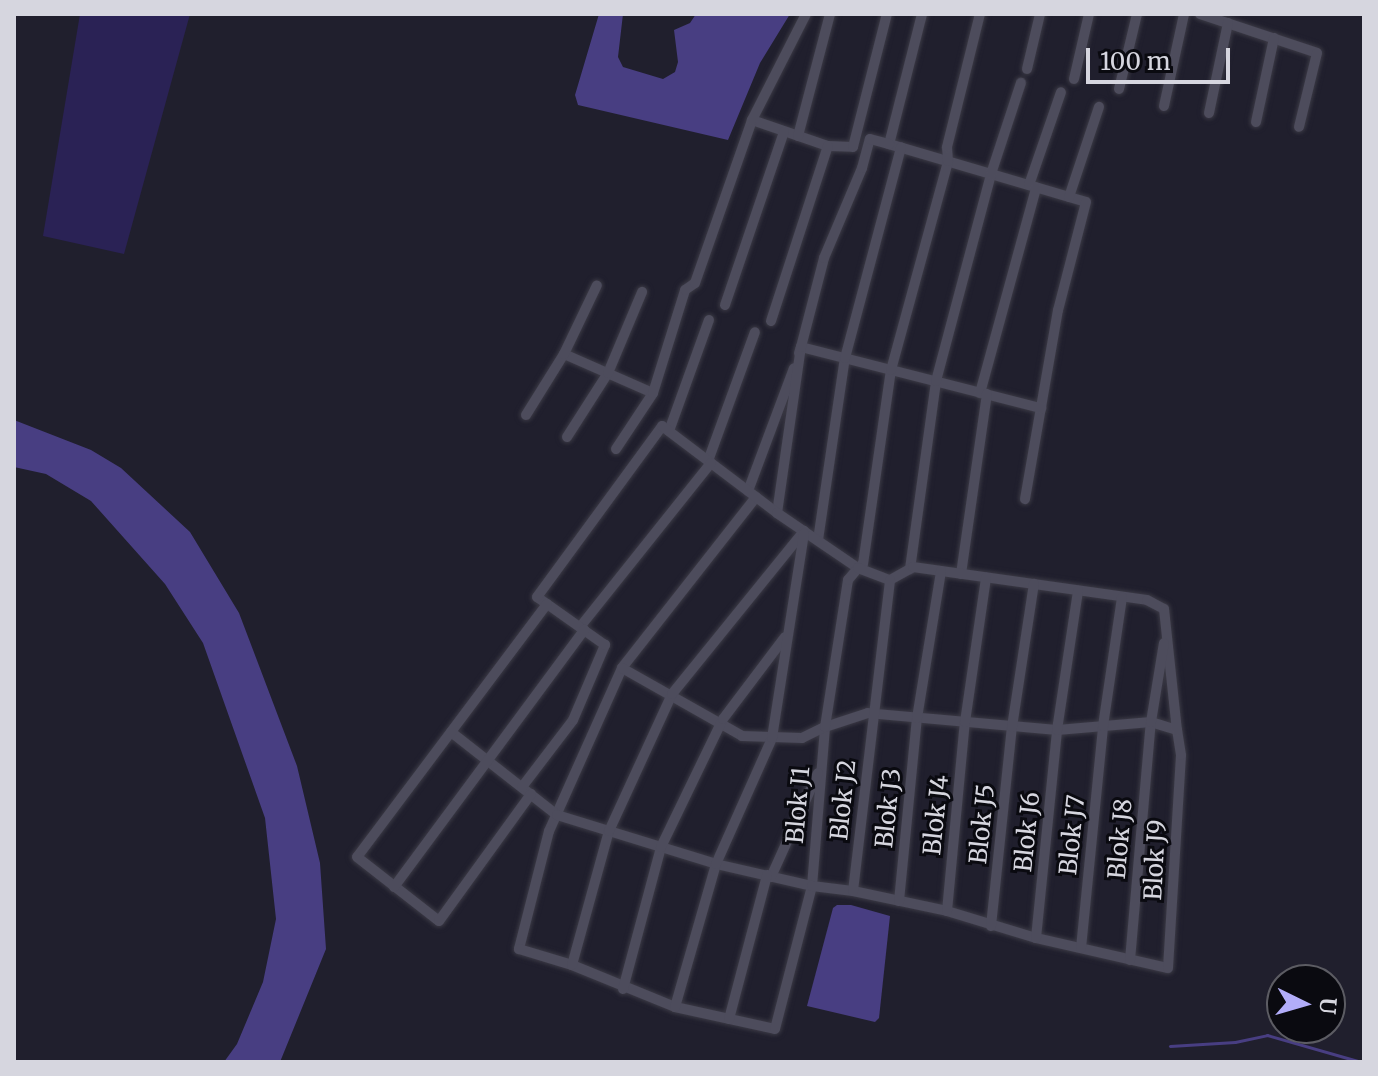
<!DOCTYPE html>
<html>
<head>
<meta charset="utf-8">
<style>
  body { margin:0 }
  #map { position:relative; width:1378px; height:1076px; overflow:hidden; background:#201f2d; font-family:Merriweather,serif }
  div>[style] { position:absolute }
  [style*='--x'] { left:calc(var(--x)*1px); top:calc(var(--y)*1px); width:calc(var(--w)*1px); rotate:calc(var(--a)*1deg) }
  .green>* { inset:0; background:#2a2255 }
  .water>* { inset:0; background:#483e82 }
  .stream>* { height:3px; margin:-1.5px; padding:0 1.5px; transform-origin:1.5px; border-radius:1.5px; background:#483e82 }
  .roads { filter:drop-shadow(0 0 2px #3b3a45) drop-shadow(0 0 2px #3b3a45) }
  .street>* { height:10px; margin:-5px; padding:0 5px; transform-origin:5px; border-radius:5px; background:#4d4c5c }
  span { translate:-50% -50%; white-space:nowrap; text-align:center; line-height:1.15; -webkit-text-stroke:6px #0a0a10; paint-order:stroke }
  .street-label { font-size:24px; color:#d6d6df }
  .frame { position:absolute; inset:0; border:16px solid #d6d6df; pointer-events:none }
  .north { position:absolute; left:1266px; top:964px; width:80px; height:80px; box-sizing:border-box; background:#0a0a10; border:2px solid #5c5c63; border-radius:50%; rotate:95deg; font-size:22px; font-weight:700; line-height:32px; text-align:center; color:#d6d6df }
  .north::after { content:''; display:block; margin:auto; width:28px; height:36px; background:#b2adf9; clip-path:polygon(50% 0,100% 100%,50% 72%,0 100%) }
  .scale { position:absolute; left:1086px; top:48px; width:144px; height:36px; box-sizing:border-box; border:4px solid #d6d6df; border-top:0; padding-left:10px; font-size:24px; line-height:28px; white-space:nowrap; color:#d6d6df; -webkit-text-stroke:6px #0a0a10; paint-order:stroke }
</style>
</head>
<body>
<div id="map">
  <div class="green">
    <i style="clip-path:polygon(80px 14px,190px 14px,124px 254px,43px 236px)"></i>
  </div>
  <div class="water">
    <i style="clip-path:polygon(599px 14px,623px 14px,618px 57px,623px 67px,663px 79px,675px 72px,678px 62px,674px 30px,690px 23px,696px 14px,790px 14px,760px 63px,728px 140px,578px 105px,575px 95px)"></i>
    <i style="clip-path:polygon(14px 420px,91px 450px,121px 468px,190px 532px,239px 613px,297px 766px,320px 863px,326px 949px,280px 1062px,224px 1062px,237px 1044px,263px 982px,276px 919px,265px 818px,203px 643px,165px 584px,91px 501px,46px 474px,14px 467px)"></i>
    <i style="clip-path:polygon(837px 905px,851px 905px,890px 916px,879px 1018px,875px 1022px,807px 1006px,833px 908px)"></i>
  </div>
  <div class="stream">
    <i style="--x:1170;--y:1046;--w:65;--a:-3.5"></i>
    <i style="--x:1235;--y:1042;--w:33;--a:-12"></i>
    <i style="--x:1267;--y:1035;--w:98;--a:16"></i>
  </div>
  <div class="roads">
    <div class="street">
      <i style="--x:922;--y:14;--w:134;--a:104.2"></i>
      <i style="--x:889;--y:144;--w:205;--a:16.4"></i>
      <i style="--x:1086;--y:202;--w:112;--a:104.5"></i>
      <i style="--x:1058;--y:310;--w:192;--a:99.9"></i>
      <i style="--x:1200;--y:14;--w:123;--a:18.4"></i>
      <i style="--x:1317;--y:53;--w:76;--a:103.7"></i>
      <i style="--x:1027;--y:69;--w:57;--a:-76.7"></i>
      <i style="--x:1074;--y:79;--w:67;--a:-77"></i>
      <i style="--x:1119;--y:89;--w:77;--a:-76.5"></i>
      <i style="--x:1164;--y:106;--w:94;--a:-77.7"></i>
      <i style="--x:1209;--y:113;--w:92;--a:-78.1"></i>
      <i style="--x:752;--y:120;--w:80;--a:18.9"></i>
      <i style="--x:828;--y:146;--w:25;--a:2"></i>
      <i style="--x:853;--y:147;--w:137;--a:-75.7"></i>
      <i style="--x:1256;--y:122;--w:86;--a:-77.9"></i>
      <i style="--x:798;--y:136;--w:126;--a:-75.3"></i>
      <i style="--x:1029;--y:185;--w:98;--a:-71"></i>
      <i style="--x:1069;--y:197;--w:95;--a:-71.6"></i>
      <i style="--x:725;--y:305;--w:183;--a:-71.2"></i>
      <i style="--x:771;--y:321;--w:184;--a:-72"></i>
      <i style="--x:799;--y:353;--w:6;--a:-72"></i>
      <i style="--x:801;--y:347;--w:248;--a:14.3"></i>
      <i style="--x:564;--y:354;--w:97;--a:23.7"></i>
      <i style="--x:980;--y:393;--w:213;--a:-74.7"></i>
      <i style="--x:526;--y:415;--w:72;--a:-58.1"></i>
      <i style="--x:564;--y:354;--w:76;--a:-64.4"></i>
      <i style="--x:669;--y:431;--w:118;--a:-70.2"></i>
      <i style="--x:567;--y:437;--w:76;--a:-57.4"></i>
      <i style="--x:608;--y:373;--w:88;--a:-67.2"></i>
      <i style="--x:616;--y:449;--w:67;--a:-56.5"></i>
      <i style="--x:653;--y:393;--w:108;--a:-72.7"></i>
      <i style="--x:685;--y:290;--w:12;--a:-35"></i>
      <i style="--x:695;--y:283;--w:173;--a:-70.7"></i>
      <i style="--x:752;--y:120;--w:119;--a:-63"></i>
      <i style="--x:708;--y:461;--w:137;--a:-70"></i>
      <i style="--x:748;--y:491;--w:131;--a:-69.5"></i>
      <i style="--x:756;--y:497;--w:217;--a:128.1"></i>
      <i style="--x:622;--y:668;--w:179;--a:114.1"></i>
      <i style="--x:549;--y:831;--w:122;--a:104.3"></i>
      <i style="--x:519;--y:949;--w:55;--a:16.8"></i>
      <i style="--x:572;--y:965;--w:111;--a:22.2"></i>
      <i style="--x:675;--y:1007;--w:102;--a:12.4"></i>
      <i style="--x:775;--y:1029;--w:148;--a:-75.5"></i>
      <i style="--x:812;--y:886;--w:160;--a:-85.3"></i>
      <i style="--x:777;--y:513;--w:168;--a:-81.8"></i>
      <i style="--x:801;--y:347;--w:92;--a:-75.5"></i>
      <i style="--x:824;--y:258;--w:98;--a:-67.1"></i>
      <i style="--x:862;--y:168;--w:30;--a:-75"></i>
      <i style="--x:870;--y:139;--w:20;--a:15"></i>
      <i style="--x:818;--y:540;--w:184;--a:-81.6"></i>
      <i style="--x:845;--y:358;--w:218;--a:-75.1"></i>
      <i style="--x:910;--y:569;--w:190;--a:-82.1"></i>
      <i style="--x:936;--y:381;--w:214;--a:-75.1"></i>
      <i style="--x:991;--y:174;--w:96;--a:-71.8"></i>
      <i style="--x:961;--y:574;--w:182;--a:-81.8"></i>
      <i style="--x:547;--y:604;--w:12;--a:-145"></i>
      <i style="--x:537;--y:597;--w:212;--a:-53.8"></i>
      <i style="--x:662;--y:426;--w:144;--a:37.1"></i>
      <i style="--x:777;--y:513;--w:98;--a:34.2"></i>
      <i style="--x:858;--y:568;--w:6;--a:-39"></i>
      <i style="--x:863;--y:564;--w:196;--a:-81.8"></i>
      <i style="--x:891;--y:370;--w:217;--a:-74.7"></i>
      <i style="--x:948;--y:161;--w:14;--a:-94"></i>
      <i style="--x:947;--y:147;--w:137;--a:-76.1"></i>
      <i style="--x:580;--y:627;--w:210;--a:-51.4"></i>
      <i style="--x:622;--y:668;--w:138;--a:29.5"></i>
      <i style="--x:742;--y:736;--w:60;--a:1.9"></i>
      <i style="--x:802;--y:738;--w:25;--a:-26"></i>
      <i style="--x:451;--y:732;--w:135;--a:38.1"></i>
      <i style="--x:557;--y:815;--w:166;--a:17.1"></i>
      <i style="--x:716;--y:864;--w:98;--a:12.9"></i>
      <i style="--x:812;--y:886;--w:41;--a:7"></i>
      <i style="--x:853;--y:891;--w:96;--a:12"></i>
      <i style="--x:947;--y:911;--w:93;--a:16.9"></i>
      <i style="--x:1036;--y:938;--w:135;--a:12.8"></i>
      <i style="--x:1168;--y:968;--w:213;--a:-86.5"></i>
      <i style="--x:1181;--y:755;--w:25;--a:-99"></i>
      <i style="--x:1177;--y:730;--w:27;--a:-163"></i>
      <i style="--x:1151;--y:722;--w:94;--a:175.1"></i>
      <i style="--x:1057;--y:730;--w:190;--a:-174.9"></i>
      <i style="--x:868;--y:713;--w:45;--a:162"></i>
      <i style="--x:825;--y:727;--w:149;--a:-81.1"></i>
      <i style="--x:848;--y:580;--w:16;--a:-50"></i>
      <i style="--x:858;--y:568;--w:34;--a:21"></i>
      <i style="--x:890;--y:580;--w:26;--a:-29"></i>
      <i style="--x:913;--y:567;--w:236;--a:8"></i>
      <i style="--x:1147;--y:600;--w:19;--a:28"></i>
      <i style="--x:1164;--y:609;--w:122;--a:83.9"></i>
      <i style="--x:522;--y:787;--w:84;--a:-52.7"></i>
      <i style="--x:573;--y:720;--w:82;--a:-66.9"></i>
      <i style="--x:605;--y:645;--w:71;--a:-144.7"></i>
      <i style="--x:547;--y:604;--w:316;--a:126.9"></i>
      <i style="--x:357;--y:857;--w:104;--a:38"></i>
      <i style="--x:439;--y:921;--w:157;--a:-54.1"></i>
      <i style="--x:771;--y:877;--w:114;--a:-65.7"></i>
      <i style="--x:394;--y:887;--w:320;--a:-53.5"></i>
      <i style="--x:853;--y:891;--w:313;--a:-83.2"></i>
      <i style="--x:899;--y:901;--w:184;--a:-84.4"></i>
      <i style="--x:917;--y:718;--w:149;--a:-80.7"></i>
      <i style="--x:947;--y:911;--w:190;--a:-84.6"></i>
      <i style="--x:965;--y:722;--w:146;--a:-81.7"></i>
      <i style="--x:991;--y:926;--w:200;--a:-84"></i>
      <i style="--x:1012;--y:727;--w:145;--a:-81.3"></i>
      <i style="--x:1036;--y:938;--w:209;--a:-84.2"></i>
      <i style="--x:1057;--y:730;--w:141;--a:-81.4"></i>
      <i style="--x:1081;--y:948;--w:223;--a:-84.3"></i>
      <i style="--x:1103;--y:726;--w:130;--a:-81.6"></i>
      <i style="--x:1130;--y:960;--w:239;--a:-85"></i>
      <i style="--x:1151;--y:722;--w:80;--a:-80.7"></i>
      <i style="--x:572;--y:965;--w:139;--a:-74.6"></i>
      <i style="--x:609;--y:831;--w:151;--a:-65.3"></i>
      <i style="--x:672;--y:694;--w:210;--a:-51"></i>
      <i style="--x:623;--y:989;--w:147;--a:-75"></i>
      <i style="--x:661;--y:847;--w:142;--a:-64.2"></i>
      <i style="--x:723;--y:719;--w:103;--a:-52.9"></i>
      <i style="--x:675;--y:1007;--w:149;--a:-74"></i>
      <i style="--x:716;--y:864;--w:138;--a:-66"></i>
      <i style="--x:772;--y:738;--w:207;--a:-81.1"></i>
      <i style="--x:729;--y:1019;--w:149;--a:-75.2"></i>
    </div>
  </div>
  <div class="street-label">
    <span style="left:843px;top:800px;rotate:-84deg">Blok J2</span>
    <span style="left:798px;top:805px;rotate:-85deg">Blok J1</span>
    <span style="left:888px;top:808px;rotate:-84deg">Blok J3</span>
    <span style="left:936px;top:815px;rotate:-84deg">Blok J4</span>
    <span style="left:982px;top:824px;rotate:-84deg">Blok J5</span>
    <span style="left:1027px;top:832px;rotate:-84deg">Blok J6</span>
    <span style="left:1072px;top:835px;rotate:-84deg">Blok J7</span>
    <span style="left:1120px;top:839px;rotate:-85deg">Blok J8</span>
    <span style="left:1155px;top:860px;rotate:-87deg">Blok J9</span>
  </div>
  <div class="frame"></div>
  <div class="north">U</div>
  <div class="scale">100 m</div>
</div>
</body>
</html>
